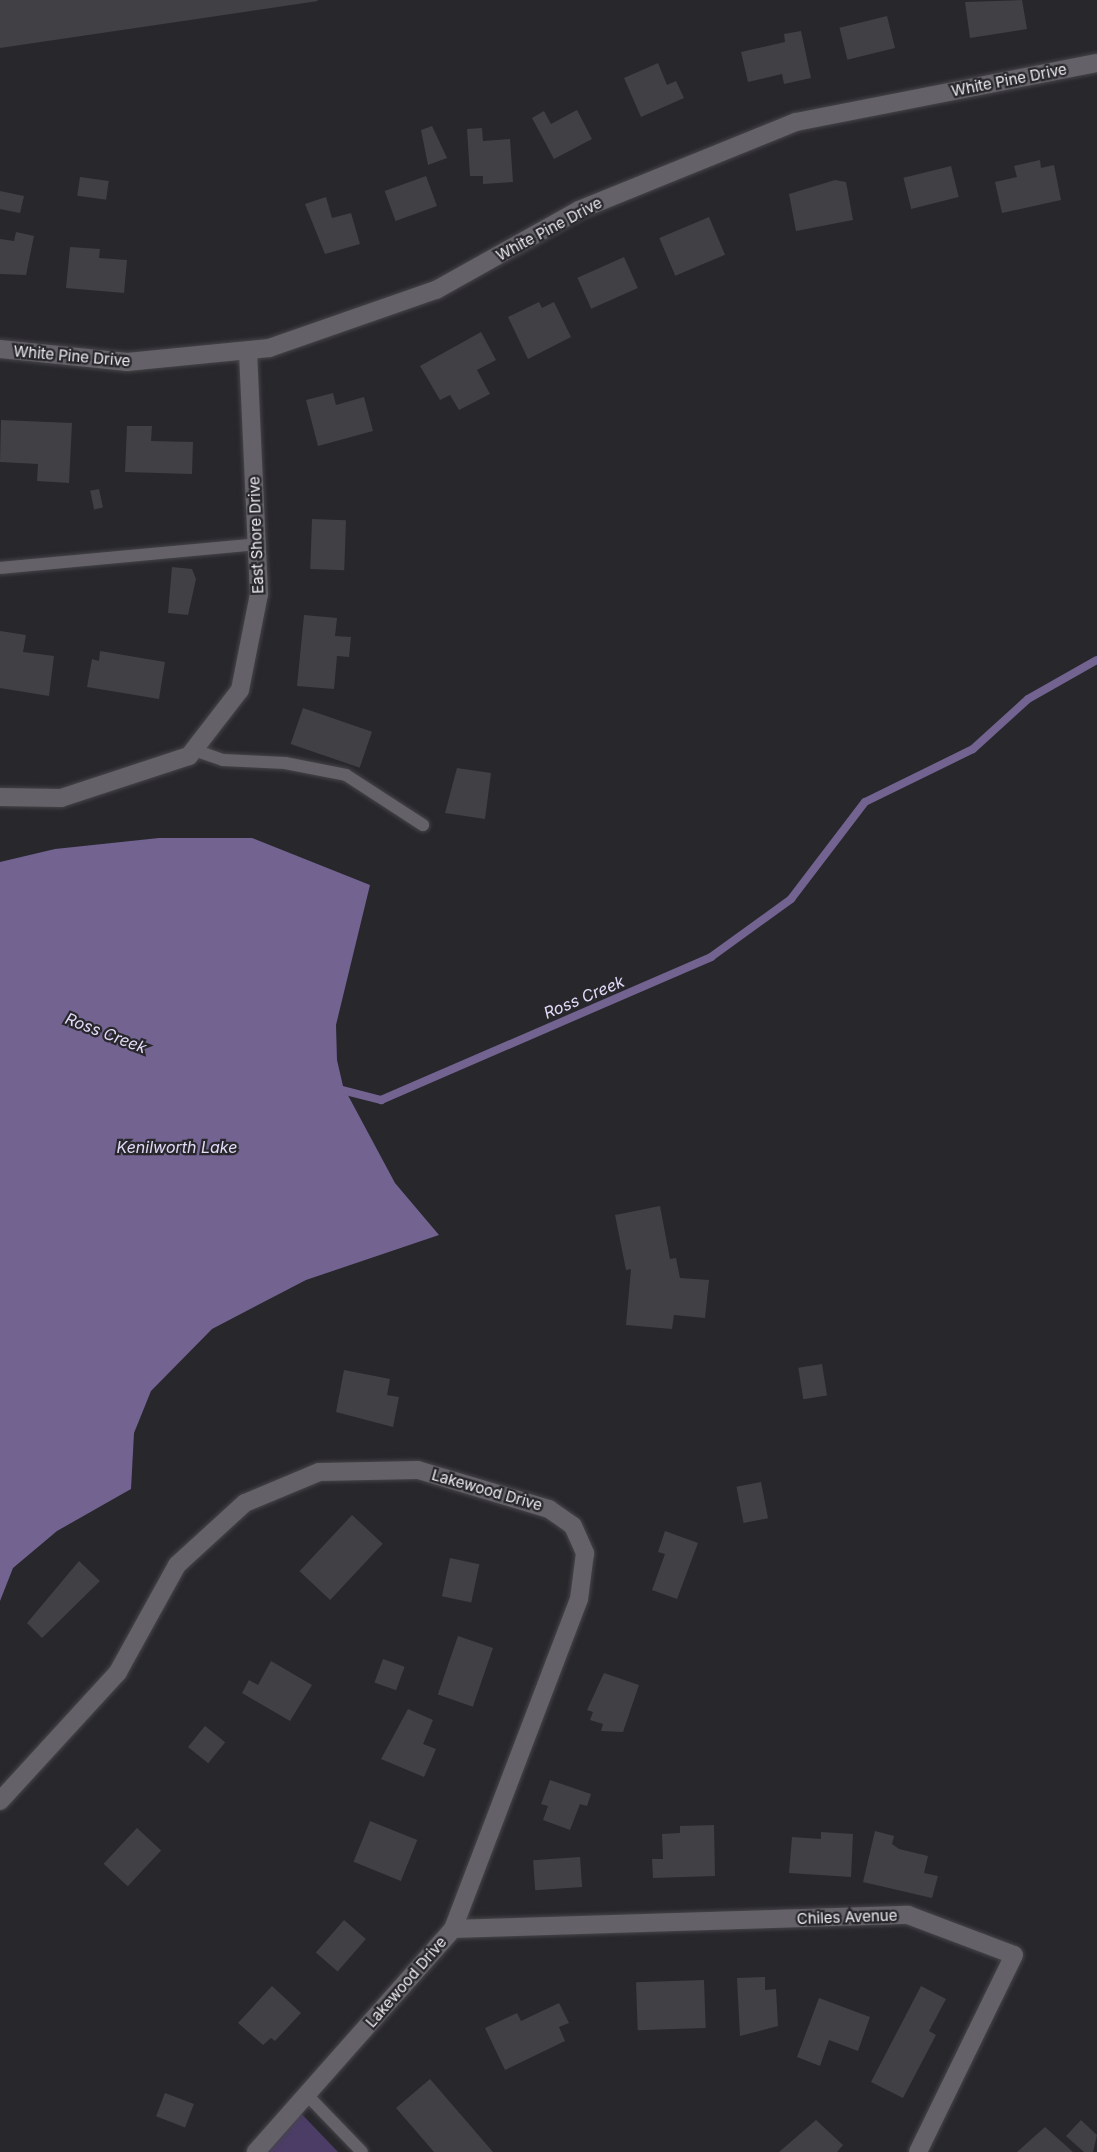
<!DOCTYPE html>
<html>
<head>
<meta charset="utf-8">
<style>
  body { margin:0 }
  #map { position:relative; width:1097px; height:2152px; overflow:hidden; background:#28272c; font-family:Inter,sans-serif }
  div>[style] { position:absolute }
  [style*='--x'] { left:calc(var(--x)*1px); top:calc(var(--y)*1px); width:calc(var(--w)*1px); rotate:calc(var(--a)*1deg) }
  .green>* { inset:0; background:#4c3d67 }
  .water>* { inset:0; background:#726391 }
  .stream>* { height:8px; margin:-4px; padding:0 4px; transform-origin:4px; border-radius:4px; background:#726391 }
  .building>* { inset:0; background:#414045; transform-origin:0 0 }
  .roads { filter:drop-shadow(0 0 2px #464549) drop-shadow(0 0 2px #464549) }
  .lane>* { height:12px; margin:-6px; padding:0 6px; transform-origin:6px; border-radius:6px; background:#646268 }
  .street>* { height:18px; margin:-9px; padding:0 9px; transform-origin:9px; border-radius:9px; background:#646268 }
  span { translate:-50% -50%; white-space:nowrap; text-align:center; line-height:1.15; -webkit-text-stroke:4.5px #28272c; paint-order:stroke }
  .street-label { font-size:15px; color:#eeedf1 }
  .water-label { font-size:16px; color:#e3daf8; font-style:italic }
</style>
</head>
<body>
<div id="map">
  <div class="green">
    <i style="clip-path:polygon(295px 2107px,338px 2152px,256px 2152px)"></i>
  </div>
  <div class="water">
    <i style="clip-path:polygon(159px 838px,252px 838px,370px 885px,336px 1025px,337px 1060px,343px 1086px,395px 1183px,439px 1235px,306px 1280px,212px 1329px,151px 1391px,134px 1433px,131px 1489px,57px 1531px,13px 1568px,0 1601px,0 862px,55px 849px)"></i>
  </div>
  <div class="stream">
    <i style="--x:334;--y:1088;--w:49;--a:14.3"></i>
    <i style="--x:381;--y:1100;--w:360;--a:-23.4"></i>
    <i style="--x:711;--y:957;--w:99;--a:-35.9"></i>
    <i style="--x:791;--y:899;--w:122;--a:-52.7"></i>
    <i style="--x:865;--y:802;--w:120;--a:-26.1"></i>
    <i style="--x:973;--y:749;--w:74;--a:-42.3"></i>
    <i style="--x:1028;--y:699;--w:79;--a:-29.5"></i>
  </div>
  <div class="building">
    <i style="clip-path:polygon(0 0,317px 0,318px 1px,0 48px)"></i>
    <i style="clip-path:polygon(1022px 0,1027px 29px,970px 38px,965px 2px)"></i>
    <i style="left:887px;top:16px;width:33px;height:49px;rotate:76deg"></i>
    <i style="clip-path:polygon(801px 31px,811px 78px,784px 84px,782px 74px,748px 82px,741px 52px,785px 42px,784px 34px)"></i>
    <i style="clip-path:polygon(658px 63px,667px 85px,676px 81px,684px 98px,641px 117px,624px 78px)"></i>
    <i style="clip-path:polygon(577px 110px,592px 139px,554px 159px,532px 118px,544px 111px,551px 124px)"></i>
    <i style="clip-path:polygon(432px 126px,447px 158px,428px 165px,421px 130px)"></i>
    <i style="clip-path:polygon(482px 128px,483px 141px,510px 139px,513px 182px,483px 184px,483px 176px,470px 176px,467px 129px)"></i>
    <i style="clip-path:polygon(1040px 160px,1041px 168px,1054px 165px,1061px 200px,1002px 213px,995px 182px,1017px 177px,1014px 166px)"></i>
    <i style="left:951px;top:166px;width:32px;height:49px;rotate:76deg"></i>
    <i style="left:426px;top:176px;width:32px;height:44px;rotate:70deg"></i>
    <i style="left:80px;top:177px;width:29px;height:19px;rotate:8deg"></i>
    <i style="clip-path:polygon(835px 180px,846px 182px,853px 220px,796px 231px,789px 194px)"></i>
    <i style="clip-path:polygon(0 191px,24px 196px,20px 213px,0 209px)"></i>
    <i style="clip-path:polygon(326px 197px,332px 218px,351px 213px,360px 244px,325px 254px,305px 204px)"></i>
    <i style="left:709px;top:217px;width:41px;height:54px;rotate:67deg"></i>
    <i style="clip-path:polygon(16px 232px,34px 236px,26px 275px,0 274px,0 239px,14px 241px)"></i>
    <i style="clip-path:polygon(70px 247px,100px 249px,99px 258px,127px 260px,124px 293px,66px 288px)"></i>
    <i style="left:624px;top:257px;width:34px;height:51px;rotate:66deg"></i>
    <i style="clip-path:polygon(539px 302px,542px 308px,554px 302px,571px 337px,528px 359px,508px 317px)"></i>
    <i style="clip-path:polygon(481px 332px,496px 360px,477px 370px,490px 394px,459px 410px,450px 395px,440px 400px,420px 366px)"></i>
    <i style="clip-path:polygon(333px 393px,336px 405px,364px 397px,373px 431px,318px 446px,306px 400px)"></i>
    <i style="clip-path:polygon(1px 420px,72px 423px,69px 483px,37px 481px,38px 464px,0 462px)"></i>
    <i style="clip-path:polygon(127px 426px,152px 426px,151px 441px,193px 442px,192px 474px,125px 472px)"></i>
    <i style="left:99px;top:489px;width:19px;height:9px;rotate:78deg"></i>
    <i style="left:312px;top:519px;width:34px;height:50px;rotate:2deg"></i>
    <i style="clip-path:polygon(172px 567px,192px 569px,196px 579px,188px 615px,168px 613px)"></i>
    <i style="clip-path:polygon(304px 615px,337px 618px,335px 636px,351px 637px,349px 657px,337px 656px,334px 689px,297px 686px)"></i>
    <i style="clip-path:polygon(0 631px,26px 635px,23px 652px,54px 656px,49px 696px,0 688px)"></i>
    <i style="clip-path:polygon(100px 651px,165px 662px,159px 699px,87px 687px,92px 659px,99px 661px)"></i>
    <i style="left:303px;top:708px;width:73px;height:38px;rotate:19deg"></i>
    <i style="clip-path:polygon(457px 768px,491px 773px,485px 819px,445px 813px)"></i>
    <i style="clip-path:polygon(660px 1206px,670px 1259px,676px 1258px,680px 1278px,709px 1280px,705px 1318px,674px 1315px,672px 1329px,626px 1325px,631px 1269px,626px 1270px,615px 1215px)"></i>
    <i style="left:822px;top:1364px;width:32px;height:24px;rotate:81deg"></i>
    <i style="clip-path:polygon(344px 1370px,390px 1379px,387px 1395px,399px 1397px,393px 1427px,336px 1412px)"></i>
    <i style="left:761px;top:1482px;width:37px;height:25px;rotate:79deg"></i>
    <i style="left:352px;top:1515px;width:42px;height:77px;rotate:43deg"></i>
    <i style="clip-path:polygon(665px 1531px,698px 1543px,677px 1599px,652px 1590px,665px 1554px,658px 1552px)"></i>
    <i style="left:450px;top:1558px;width:30px;height:39px;rotate:12deg"></i>
    <i style="clip-path:polygon(79px 1561px,100px 1581px,42px 1638px,27px 1623px)"></i>
    <i style="left:458px;top:1636px;width:37px;height:62px;rotate:19deg"></i>
    <i style="left:383px;top:1659px;width:23px;height:25px;rotate:20deg"></i>
    <i style="clip-path:polygon(271px 1661px,312px 1685px,290px 1721px,242px 1693px,249px 1680px,258px 1685px)"></i>
    <i style="clip-path:polygon(604px 1673px,639px 1685px,623px 1732px,601px 1731px,603px 1724px,590px 1720px,593px 1712px,587px 1710px)"></i>
    <i style="clip-path:polygon(408px 1709px,433px 1720px,423px 1744px,436px 1749px,424px 1777px,381px 1759px)"></i>
    <i style="left:205px;top:1726px;width:26px;height:27px;rotate:39deg"></i>
    <i style="clip-path:polygon(550px 1780px,591px 1794px,587px 1806px,580px 1804px,570px 1830px,543px 1820px,548px 1806px,541px 1804px)"></i>
    <i style="left:370px;top:1821px;width:51px;height:44px;rotate:22deg"></i>
    <i style="clip-path:polygon(714px 1825px,715px 1876px,653px 1878px,652px 1859px,663px 1859px,662px 1834px,680px 1833px,680px 1826px)"></i>
    <i style="left:137px;top:1828px;width:33px;height:49px;rotate:43deg"></i>
    <i style="clip-path:polygon(875px 1831px,894px 1836px,892px 1844px,899px 1849px,928px 1856px,924px 1873px,938px 1876px,932px 1898px,863px 1882px)"></i>
    <i style="clip-path:polygon(821px 1832px,853px 1834px,851px 1877px,789px 1873px,792px 1837px,821px 1839px)"></i>
    <i style="left:580px;top:1857px;width:30px;height:47px;rotate:86deg"></i>
    <i style="left:344px;top:1920px;width:29px;height:43px;rotate:41deg"></i>
    <i style="clip-path:polygon(765px 1977px,765px 1990px,776px 1989px,778px 2026px,740px 2036px,737px 1978px)"></i>
    <i style="left:704px;top:1980px;width:48px;height:68px;rotate:88deg"></i>
    <i style="clip-path:polygon(272px 1986px,301px 2013px,275px 2041px,271px 2038px,263px 2045px,238px 2023px)"></i>
    <i style="clip-path:polygon(921px 1986px,946px 1999px,929px 2031px,936px 2035px,903px 2098px,871px 2082px)"></i>
    <i style="clip-path:polygon(819px 1998px,870px 2017px,858px 2051px,829px 2040px,820px 2066px,797px 2057px)"></i>
    <i style="clip-path:polygon(559px 2003px,569px 2023px,559px 2027px,565px 2041px,505px 2070px,485px 2028px,517px 2013px,521px 2021px)"></i>
    <i style="clip-path:polygon(430px 2079px,493px 2152px,434px 2152px,396px 2108px)"></i>
    <i style="left:165px;top:2093px;width:31px;height:25px;rotate:21deg"></i>
    <i style="clip-path:polygon(816px 2120px,843px 2145px,837px 2152px,779px 2152px)"></i>
    <i style="clip-path:polygon(1081px 2120px,1097px 2135px,1093px 2152px,1084px 2152px,1066px 2136px)"></i>
    <i style="clip-path:polygon(1045px 2127px,1073px 2152px,1017px 2152px)"></i>
  </div>
  <div class="roads">
    <div class="lane">
      <i style="--x:0;--y:568;--w:258;--a:-5.3"></i>
      <i style="--x:194;--y:750;--w:31;--a:19"></i>
      <i style="--x:223;--y:760;--w:62;--a:2.8"></i>
      <i style="--x:285;--y:763;--w:62;--a:11.1"></i>
      <i style="--x:346;--y:775;--w:92;--a:33"></i>
      <i style="--x:307;--y:2095;--w:79;--a:46"></i>
    </div>
    <div class="street">
      <i style="--x:0;--y:349;--w:128;--a:5.8"></i>
      <i style="--x:127;--y:362;--w:143;--a:-5.6"></i>
      <i style="--x:269;--y:348;--w:177;--a:-19.2"></i>
      <i style="--x:436;--y:290;--w:164;--a:-29.2"></i>
      <i style="--x:579;--y:210;--w:234;--a:-22.1"></i>
      <i style="--x:796;--y:122;--w:307;--a:-11.1"></i>
      <i style="--x:0;--y:797;--w:61;--a:0.9"></i>
      <i style="--x:61;--y:798;--w:135;--a:-18.2"></i>
      <i style="--x:189;--y:756;--w:83;--a:-52.3"></i>
      <i style="--x:240;--y:690;--w:98;--a:-78.8"></i>
      <i style="--x:259;--y:594;--w:242;--a:-92.6"></i>
      <i style="--x:0;--y:1801;--w:175;--a:-47.5"></i>
      <i style="--x:118;--y:1672;--w:122;--a:-61.1"></i>
      <i style="--x:177;--y:1565;--w:92;--a:-42.4"></i>
      <i style="--x:245;--y:1503;--w:80;--a:-22.7"></i>
      <i style="--x:319;--y:1472;--w:99;--a:-1.2"></i>
      <i style="--x:418;--y:1470;--w:137;--a:16.6"></i>
      <i style="--x:549;--y:1509;--w:29;--a:35"></i>
      <i style="--x:573;--y:1526;--w:30;--a:66"></i>
      <i style="--x:585;--y:1553;--w:46;--a:97.4"></i>
      <i style="--x:579;--y:1599;--w:353;--a:110.9"></i>
      <i style="--x:453;--y:1929;--w:298;--a:131.5"></i>
      <i style="--x:453;--y:1929;--w:455;--a:-1.8"></i>
      <i style="--x:908;--y:1915;--w:113;--a:20.7"></i>
      <i style="--x:1014;--y:1955;--w:219;--a:116"></i>
    </div>
  </div>
  <div class="street-label">
    <span style="left:1009px;top:80px;rotate:-11deg">White Pine Drive</span>
    <span style="left:549px;top:229px;rotate:-28deg">White Pine Drive</span>
    <span style="left:72px;top:356px;rotate:5deg">White Pine Drive</span>
    <span style="left:256px;top:535px;rotate:-92deg">East Shore Drive</span>
    <span style="left:487px;top:1490px;rotate:16deg">Lakewood Drive</span>
    <span style="left:847px;top:1917px;rotate:-2deg">Chiles Avenue</span>
    <span style="left:406px;top:1982px;rotate:-49deg">Lakewood Drive</span>
  </div>
  <div class="water-label">
    <span style="left:584px;top:997px;rotate:-23deg">Ross Creek</span>
    <span style="left:106px;top:1033px;rotate:21deg">Ross Creek</span>
    <span style="left:177px;top:1147px">Kenilworth Lake</span>
  </div>
</div>
</body>
</html>
